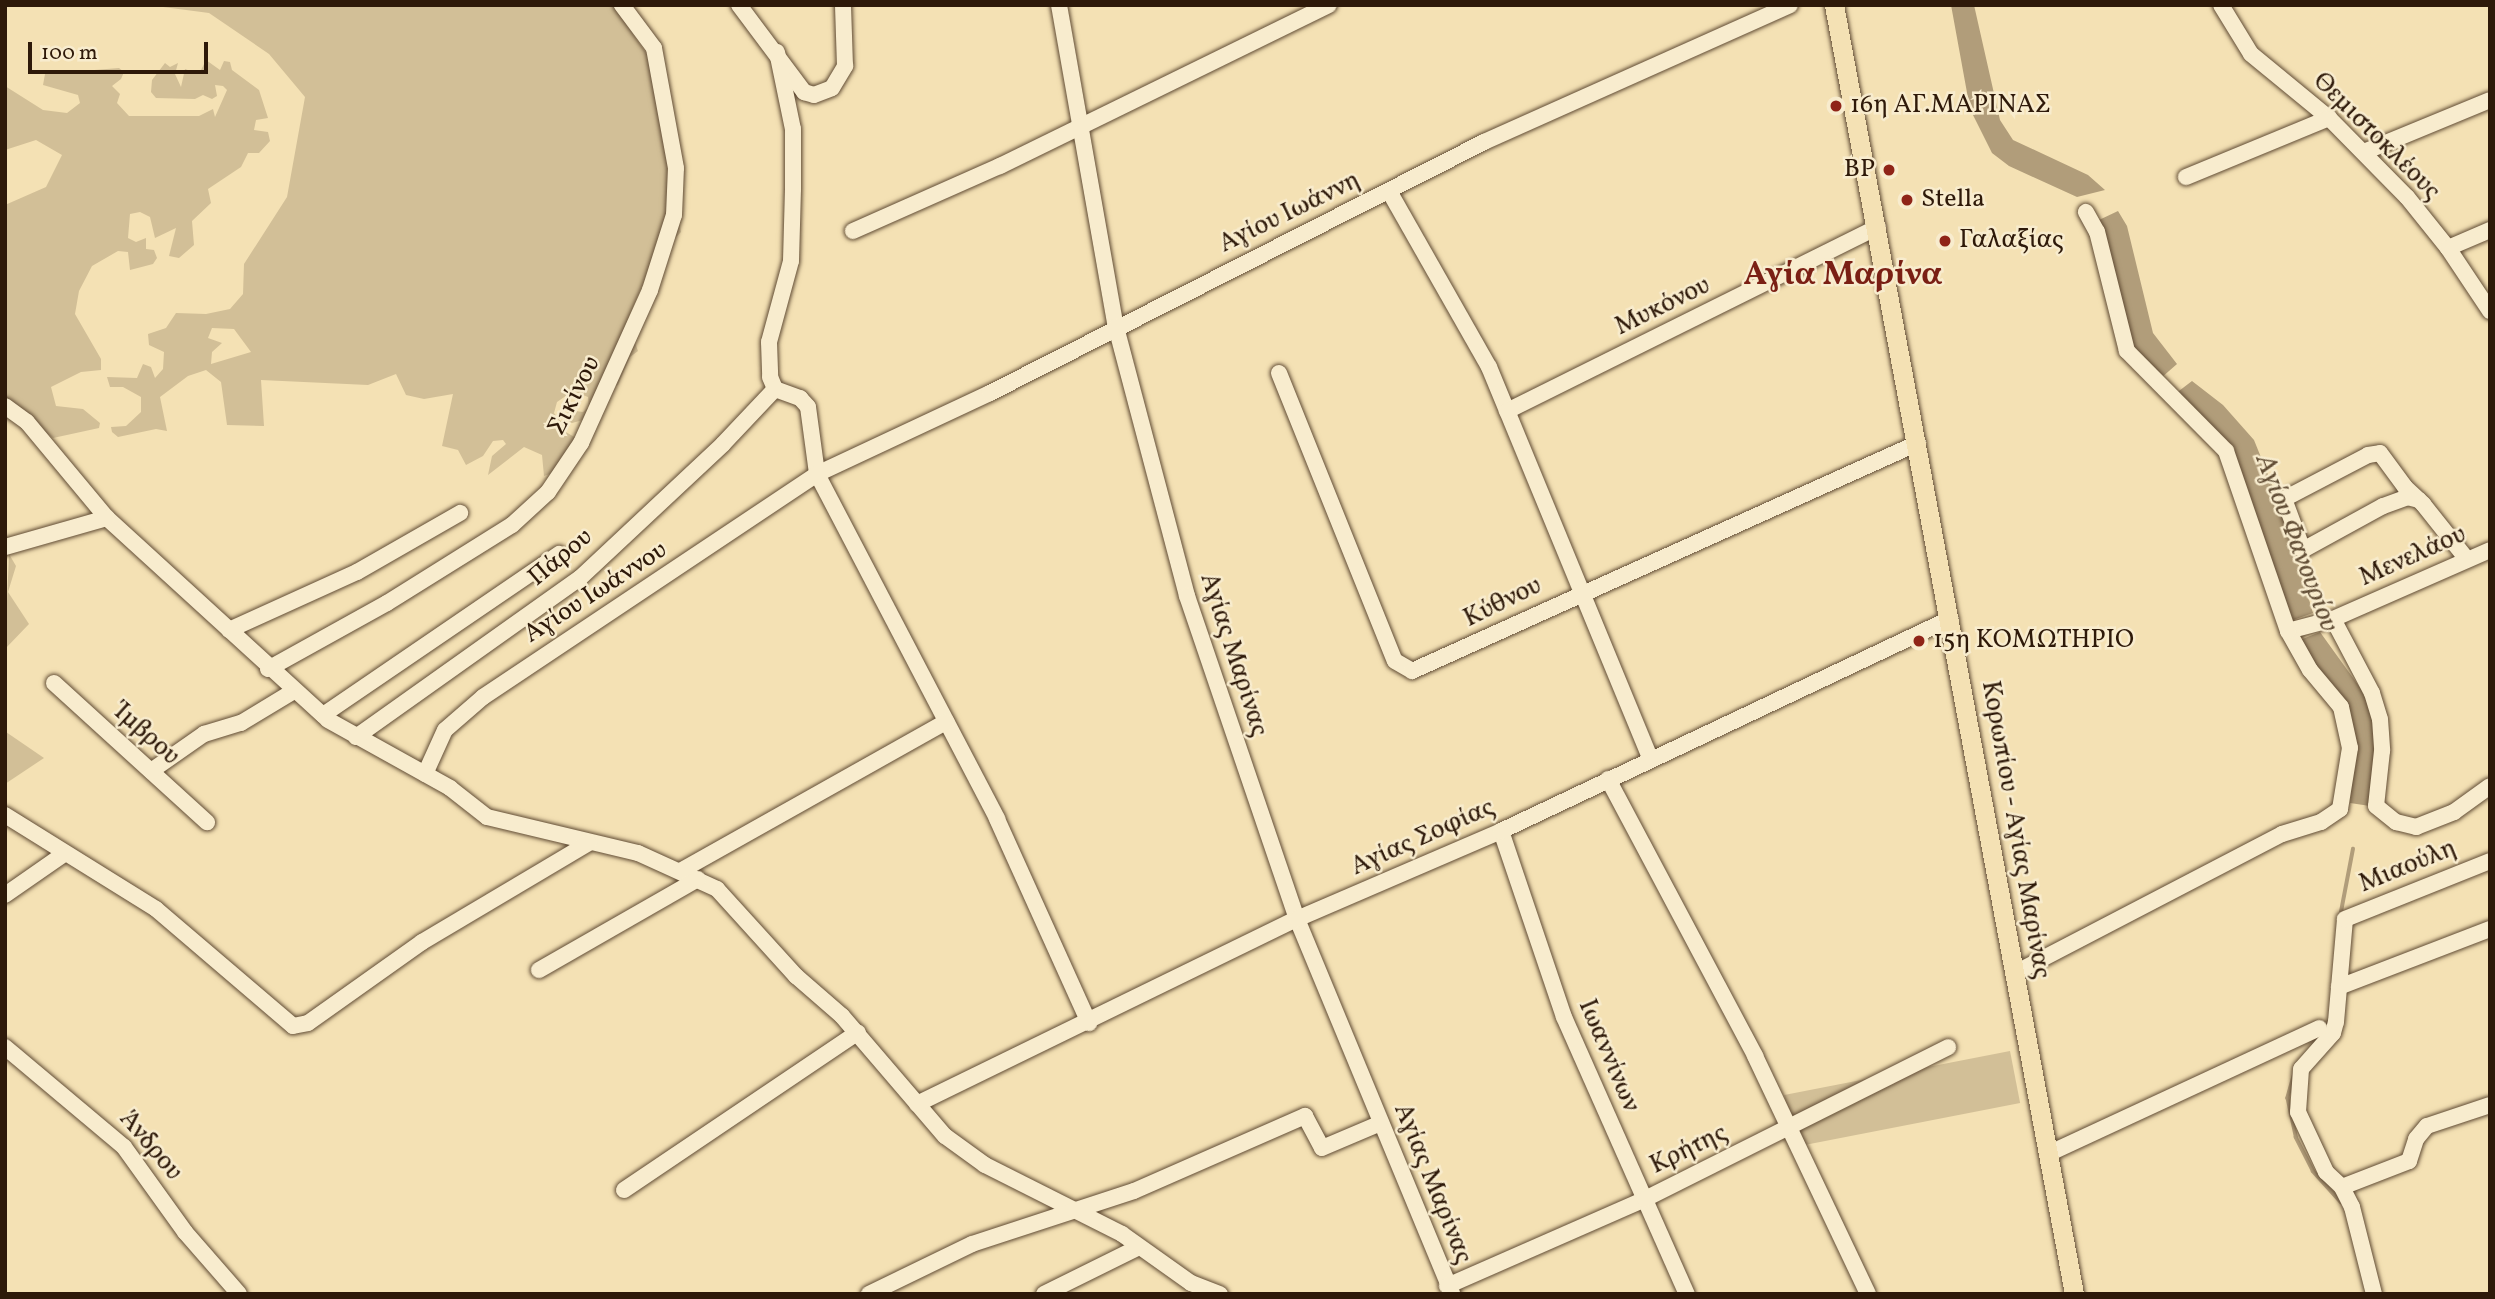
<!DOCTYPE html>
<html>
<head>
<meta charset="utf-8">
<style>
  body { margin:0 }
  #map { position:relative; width:2495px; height:1299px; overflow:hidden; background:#f4e1b4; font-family:Vollkorn,serif }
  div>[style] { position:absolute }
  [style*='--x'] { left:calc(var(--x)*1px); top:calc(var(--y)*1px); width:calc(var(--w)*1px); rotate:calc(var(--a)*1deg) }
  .green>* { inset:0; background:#d2bf97; transform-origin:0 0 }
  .water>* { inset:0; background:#b19d7a }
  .stream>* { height:3.5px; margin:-1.75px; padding:0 1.75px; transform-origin:1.75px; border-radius:1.75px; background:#b19d7a }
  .roads { filter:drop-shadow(0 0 2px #604b34) drop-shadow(0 0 2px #604b34) }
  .minor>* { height:16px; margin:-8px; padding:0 8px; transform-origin:8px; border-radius:8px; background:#f8ecce }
  .major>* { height:19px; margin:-9.5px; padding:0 9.5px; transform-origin:9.5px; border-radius:9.5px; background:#f4e1b4 }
  .dots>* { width:19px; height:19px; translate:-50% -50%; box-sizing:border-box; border:4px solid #f8ecce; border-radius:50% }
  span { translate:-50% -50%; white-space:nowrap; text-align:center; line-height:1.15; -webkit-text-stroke:5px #f8ecce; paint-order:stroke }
  .poi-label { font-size:26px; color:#2e1909 }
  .left { translate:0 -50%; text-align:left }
  .right { translate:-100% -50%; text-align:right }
  .street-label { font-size:26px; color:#2e1909 }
  .water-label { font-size:28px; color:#624e36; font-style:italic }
  .district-label { font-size:33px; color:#7a1f14; font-weight:700 }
  .frame { position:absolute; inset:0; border:7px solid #2e1909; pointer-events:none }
  .scale { position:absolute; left:28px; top:42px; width:180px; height:32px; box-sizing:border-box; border:4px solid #2e1909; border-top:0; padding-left:9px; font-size:21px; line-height:24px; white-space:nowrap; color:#2e1909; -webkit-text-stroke:5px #f8ecce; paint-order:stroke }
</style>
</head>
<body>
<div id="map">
  <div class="green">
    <i style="clip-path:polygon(evenodd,148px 5px,613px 5px,648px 56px,681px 232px,652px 263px,627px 321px,638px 351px,630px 357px,618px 385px,607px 389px,583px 420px,572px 423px,566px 421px,568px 410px,583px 412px,589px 407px,588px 397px,573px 391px,557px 402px,554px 413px,563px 424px,559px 428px,576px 438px,564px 454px,561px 470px,544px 476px,542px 455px,524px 447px,488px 475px,492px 456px,506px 444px,503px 440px,493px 441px,483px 456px,466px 465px,458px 450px,442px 446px,453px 394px,424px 399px,406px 395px,396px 374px,368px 385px,261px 380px,264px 426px,227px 425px,221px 382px,206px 370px,188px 376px,160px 397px,167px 431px,156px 429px,118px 437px,112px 432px,111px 427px,126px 426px,141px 412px,141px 397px,123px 387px,110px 387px,107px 377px,137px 378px,143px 364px,151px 367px,155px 378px,163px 369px,164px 352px,149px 345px,148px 334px,166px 328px,176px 313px,206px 314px,230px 309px,243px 294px,244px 264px,287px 197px,305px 97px,269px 54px,209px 13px,148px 5px,212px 328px,234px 329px,251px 352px,211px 364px,212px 352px,222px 343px,208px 338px,212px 328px)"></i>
    <i style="clip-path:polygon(206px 60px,220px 70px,224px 61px,230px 62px,232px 70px,259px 90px,268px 118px,256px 120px,254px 130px,268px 132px,270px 141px,259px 153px,248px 153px,241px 167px,208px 189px,211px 203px,192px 221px,194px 245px,179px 258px,169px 256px,176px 228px,155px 238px,150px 217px,140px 212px,130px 214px,128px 238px,136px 242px,146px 238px,146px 249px,154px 250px,157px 258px,153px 264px,130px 270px,128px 252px,118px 251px,92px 266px,79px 291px,75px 314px,101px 359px,101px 370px,81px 372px,51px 387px,56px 406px,83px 409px,100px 423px,99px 428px,53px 438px,5px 402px,5px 205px,46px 187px,62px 155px,36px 140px,5px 150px,5px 86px,43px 110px,67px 113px,80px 103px,78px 95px,43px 85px,45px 74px,119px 68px,124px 72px,121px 79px,112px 86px,120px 94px,117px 103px,129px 116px,199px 116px,213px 109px,215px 117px,227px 90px,223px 86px,215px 85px,217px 96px,212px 99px,203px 95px,195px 99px,156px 98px,151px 92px,152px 80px,165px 63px,170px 67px,178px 63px,175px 74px,181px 87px,185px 69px,199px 74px)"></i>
    <i style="clip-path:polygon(9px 554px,16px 566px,8px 592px,29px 624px,5px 649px)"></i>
    <i style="clip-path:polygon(6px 732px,44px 758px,5px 784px,5px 733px)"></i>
    <i style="left:2010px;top:1051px;width:53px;height:230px;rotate:79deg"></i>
  </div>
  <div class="water">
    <i style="clip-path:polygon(1951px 5px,1974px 5px,2000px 120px,2013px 140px,2088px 175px,2105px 190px,2077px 197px,2009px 166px,1992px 153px,1970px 109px)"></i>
    <i style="clip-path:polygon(2118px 211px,2127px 226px,2153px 333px,2177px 364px,2161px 378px,2133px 348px,2099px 220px)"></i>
    <i style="clip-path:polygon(2192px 381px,2223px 405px,2254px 440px,2283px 512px,2313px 613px,2293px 620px,2237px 465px,2175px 394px)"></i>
    <i style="clip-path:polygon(2320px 632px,2361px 689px,2378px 728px,2370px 806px,2350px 803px,2353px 757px,2321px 673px,2300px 640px)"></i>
  </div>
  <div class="stream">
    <i style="--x:2340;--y:917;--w:69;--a:-79.2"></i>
    <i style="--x:2295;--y:1073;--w:26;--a:106"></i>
    <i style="--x:2288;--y:1098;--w:40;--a:78"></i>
    <i style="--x:2296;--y:1137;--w:38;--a:63"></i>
    <i style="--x:2313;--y:1171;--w:42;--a:47.9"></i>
  </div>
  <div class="roads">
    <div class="minor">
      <i style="--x:739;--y:5;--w:109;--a:53.2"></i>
      <i style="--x:804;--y:92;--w:10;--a:17"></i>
      <i style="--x:814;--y:95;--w:19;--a:-21"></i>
      <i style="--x:832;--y:88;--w:26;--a:-59"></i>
      <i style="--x:845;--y:66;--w:61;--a:-91.9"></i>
      <i style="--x:1059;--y:5;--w:327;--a:80"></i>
      <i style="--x:1116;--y:327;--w:278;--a:75.2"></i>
      <i style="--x:1187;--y:596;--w:341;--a:71.2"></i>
      <i style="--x:1297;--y:919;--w:406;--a:67.5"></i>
      <i style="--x:2221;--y:5;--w:57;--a:58.5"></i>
      <i style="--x:2251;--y:54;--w:101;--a:39.4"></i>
      <i style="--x:2329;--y:118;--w:111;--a:45.4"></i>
      <i style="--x:2407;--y:197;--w:65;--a:51.2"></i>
      <i style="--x:2448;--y:248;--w:76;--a:56.3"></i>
      <i style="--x:777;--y:52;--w:79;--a:78.3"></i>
      <i style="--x:793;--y:129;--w:60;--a:90"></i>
      <i style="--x:793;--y:189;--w:72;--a:91.6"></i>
      <i style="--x:791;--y:261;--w:84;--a:105.2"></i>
      <i style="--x:769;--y:342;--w:35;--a:88"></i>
      <i style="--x:770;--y:377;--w:13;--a:67"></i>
      <i style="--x:775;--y:389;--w:27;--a:20"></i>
      <i style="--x:800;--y:398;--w:12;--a:48"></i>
      <i style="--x:808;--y:407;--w:68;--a:82.3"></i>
      <i style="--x:817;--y:474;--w:389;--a:62.4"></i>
      <i style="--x:997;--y:819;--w:224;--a:65.7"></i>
      <i style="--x:2364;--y:152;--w:136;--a:-22.4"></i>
      <i style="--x:2186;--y:177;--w:155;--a:-22.4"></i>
      <i style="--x:1389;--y:191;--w:202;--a:60.4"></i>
      <i style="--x:1489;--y:367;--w:423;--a:67.6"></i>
      <i style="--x:853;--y:231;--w:161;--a:-23.9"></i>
      <i style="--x:1000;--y:166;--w:366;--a:-26.1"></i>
      <i style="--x:2448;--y:248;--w:46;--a:-23.2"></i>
      <i style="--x:1279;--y:373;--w:310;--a:68.1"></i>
      <i style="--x:1395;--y:661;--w:20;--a:30"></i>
      <i style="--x:1412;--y:671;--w:555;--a:-24.26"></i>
      <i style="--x:5;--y:406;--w:27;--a:36"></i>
      <i style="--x:27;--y:422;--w:125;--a:50.2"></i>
      <i style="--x:107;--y:518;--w:299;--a:42.4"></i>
      <i style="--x:328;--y:720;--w:140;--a:29.1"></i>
      <i style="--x:450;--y:788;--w:47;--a:38.1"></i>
      <i style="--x:487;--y:817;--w:155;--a:13.4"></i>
      <i style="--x:638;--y:853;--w:87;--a:24.5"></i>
      <i style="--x:717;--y:889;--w:118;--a:47.8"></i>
      <i style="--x:796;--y:976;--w:61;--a:41"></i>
      <i style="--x:842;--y:1016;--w:158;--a:49.4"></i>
      <i style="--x:945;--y:1136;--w:49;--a:35.9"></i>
      <i style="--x:985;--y:1165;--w:153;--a:26.7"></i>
      <i style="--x:1122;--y:1234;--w:85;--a:35.4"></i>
      <i style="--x:1191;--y:1283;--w:31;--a:21"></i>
      <i style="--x:1507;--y:411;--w:414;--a:-26.4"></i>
      <i style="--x:2419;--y:500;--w:11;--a:-165"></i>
      <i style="--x:2408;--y:497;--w:27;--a:160"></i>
      <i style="--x:2383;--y:506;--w:91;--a:151.2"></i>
      <i style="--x:2303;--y:550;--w:54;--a:-110.4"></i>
      <i style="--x:2284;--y:499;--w:95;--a:-27.6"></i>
      <i style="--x:2368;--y:455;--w:12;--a:-9"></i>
      <i style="--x:2380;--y:453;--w:42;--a:53.7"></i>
      <i style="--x:2405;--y:487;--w:25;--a:43"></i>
      <i style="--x:2423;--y:504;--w:69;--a:51.5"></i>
      <i style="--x:5;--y:547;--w:106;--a:-15.9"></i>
      <i style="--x:2333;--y:619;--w:84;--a:62.2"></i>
      <i style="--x:2372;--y:693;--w:27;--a:73"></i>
      <i style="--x:2380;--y:719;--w:32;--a:86"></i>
      <i style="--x:2382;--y:751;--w:55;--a:96.2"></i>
      <i style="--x:2376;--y:806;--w:26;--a:39"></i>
      <i style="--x:2396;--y:822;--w:21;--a:14"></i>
      <i style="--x:2416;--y:827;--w:41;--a:-21.5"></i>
      <i style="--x:2454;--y:812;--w:44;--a:-35.8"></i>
      <i style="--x:229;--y:630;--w:141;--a:-24.4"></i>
      <i style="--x:357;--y:572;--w:119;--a:-29.8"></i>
      <i style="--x:2288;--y:631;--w:47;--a:-14.9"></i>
      <i style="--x:2333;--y:619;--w:171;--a:-23.7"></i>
      <i style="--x:268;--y:669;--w:136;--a:-29"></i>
      <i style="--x:387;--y:603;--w:147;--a:-32"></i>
      <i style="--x:512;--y:525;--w:49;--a:-42.5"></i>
      <i style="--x:548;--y:492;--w:59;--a:-56"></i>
      <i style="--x:581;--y:443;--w:168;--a:-65.7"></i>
      <i style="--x:650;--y:290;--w:79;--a:-72.3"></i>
      <i style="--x:674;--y:215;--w:47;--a:-87.6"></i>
      <i style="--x:676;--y:168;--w:122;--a:-100.4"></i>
      <i style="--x:654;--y:48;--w:54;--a:-126.7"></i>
      <i style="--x:54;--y:683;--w:207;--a:42.3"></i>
      <i style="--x:323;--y:715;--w:286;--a:-34.3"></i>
      <i style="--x:356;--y:737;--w:275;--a:-35.4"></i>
      <i style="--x:580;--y:578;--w:196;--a:-43.1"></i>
      <i style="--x:723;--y:444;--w:76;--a:-46.6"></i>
      <i style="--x:151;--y:771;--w:65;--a:-34.9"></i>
      <i style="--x:204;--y:734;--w:39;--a:-17"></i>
      <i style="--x:241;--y:723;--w:62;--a:-31.1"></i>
      <i style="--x:425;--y:774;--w:48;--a:-65.6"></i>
      <i style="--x:445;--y:730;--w:50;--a:-41"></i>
      <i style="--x:483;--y:697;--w:402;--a:-33.7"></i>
      <i style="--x:817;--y:474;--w:191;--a:-25.1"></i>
      <i style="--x:990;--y:393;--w:554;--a:-26.93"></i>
      <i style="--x:1484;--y:142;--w:335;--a:-24.1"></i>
      <i style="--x:1608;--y:779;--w:314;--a:62"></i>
      <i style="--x:1755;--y:1056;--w:263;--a:64.6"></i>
      <i style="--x:5;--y:815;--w:178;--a:31.9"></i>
      <i style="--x:156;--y:909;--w:180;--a:40.5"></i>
      <i style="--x:293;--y:1026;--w:15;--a:-11"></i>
      <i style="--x:308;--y:1023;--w:140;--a:-35.4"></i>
      <i style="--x:422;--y:942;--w:194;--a:-30.7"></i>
      <i style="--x:1501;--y:831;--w:196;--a:71.3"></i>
      <i style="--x:1564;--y:1017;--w:303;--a:66.1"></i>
      <i style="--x:682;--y:870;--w:303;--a:-29.3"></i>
      <i style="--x:5;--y:895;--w:72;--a:-34.8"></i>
      <i style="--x:539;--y:970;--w:183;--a:-29.8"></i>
      <i style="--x:2015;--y:973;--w:301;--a:-27.5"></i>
      <i style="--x:2282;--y:834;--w:41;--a:-17.1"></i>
      <i style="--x:2321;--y:822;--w:23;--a:-34"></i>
      <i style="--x:2340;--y:809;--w:62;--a:-80.7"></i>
      <i style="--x:2350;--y:748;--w:42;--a:-102.4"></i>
      <i style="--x:2341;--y:707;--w:48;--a:-130"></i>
      <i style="--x:2310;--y:670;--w:45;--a:-119.4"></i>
      <i style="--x:2288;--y:631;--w:190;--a:-109"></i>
      <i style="--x:2226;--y:451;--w:141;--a:-134.7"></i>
      <i style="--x:2127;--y:351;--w:123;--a:-104.1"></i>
      <i style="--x:2097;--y:232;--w:23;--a:-119"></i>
      <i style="--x:2339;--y:987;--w:162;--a:-21"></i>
      <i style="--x:5;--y:1047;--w:155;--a:40"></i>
      <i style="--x:124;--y:1147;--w:105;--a:54.3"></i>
      <i style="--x:185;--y:1232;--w:82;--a:48.9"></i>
      <i style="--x:917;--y:1104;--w:423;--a:-26"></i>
      <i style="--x:1297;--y:919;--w:222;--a:-23.3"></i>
      <i style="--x:1501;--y:831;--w:497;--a:-25.3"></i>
      <i style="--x:2048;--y:1154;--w:299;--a:-24.9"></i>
      <i style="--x:2342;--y:1187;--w:72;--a:-21.2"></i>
      <i style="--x:2409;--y:1161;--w:23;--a:-72"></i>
      <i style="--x:2416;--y:1139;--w:17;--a:-50"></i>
      <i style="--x:2427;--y:1126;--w:66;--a:-18.4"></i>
      <i style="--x:624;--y:1190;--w:282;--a:-34"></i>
      <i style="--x:1447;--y:1286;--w:216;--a:-23.7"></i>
      <i style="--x:1645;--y:1199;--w:339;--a:-26.6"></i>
      <i style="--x:869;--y:1294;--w:114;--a:-25.9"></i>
      <i style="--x:972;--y:1244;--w:170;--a:-18.1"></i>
      <i style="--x:1134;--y:1191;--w:187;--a:-23.7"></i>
      <i style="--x:1305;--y:1116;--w:36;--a:62"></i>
      <i style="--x:1322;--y:1148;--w:64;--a:-23"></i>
      <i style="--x:1044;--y:1294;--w:106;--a:-26.3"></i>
      <i style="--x:2374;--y:1294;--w:90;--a:-104.2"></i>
      <i style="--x:2352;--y:1207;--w:22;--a:-117"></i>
      <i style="--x:2342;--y:1187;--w:22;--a:-137"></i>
      <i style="--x:2326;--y:1172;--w:66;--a:-115"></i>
      <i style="--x:2298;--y:1112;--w:43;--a:-86"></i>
      <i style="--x:2301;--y:1069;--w:48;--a:-48.4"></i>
      <i style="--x:2333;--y:1033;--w:11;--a:-75"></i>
      <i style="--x:2336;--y:1022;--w:103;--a:-85"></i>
      <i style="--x:2345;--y:919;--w:156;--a:-21.8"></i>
    </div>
    <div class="major">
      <i style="--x:1834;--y:5;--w:1311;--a:79.45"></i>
    </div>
  </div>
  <div class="dots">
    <i style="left:1836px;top:106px;background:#8f2418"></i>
    <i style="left:1889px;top:170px;background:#8f2418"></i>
    <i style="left:1907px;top:200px;background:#8f2418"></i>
    <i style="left:1945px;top:241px;background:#8f2418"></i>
    <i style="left:1919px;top:641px;background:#8f2418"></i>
  </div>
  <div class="poi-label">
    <span class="left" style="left:1850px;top:106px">16η ΑΓ.ΜΑΡΙΝΑΣ</span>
    <span class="right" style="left:1875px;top:170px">BP</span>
    <span class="left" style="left:1921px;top:200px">Stella</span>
    <span class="left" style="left:1959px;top:241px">Γαλαξίας</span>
    <span class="left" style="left:1933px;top:641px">15η ΚΟΜΩΤΗΡΙΟ</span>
  </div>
  <div class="street-label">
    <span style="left:2376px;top:137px;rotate:45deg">Θεμιστοκλέους</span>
    <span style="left:1290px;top:213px;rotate:-26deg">Αγίου Ιωάννη</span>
    <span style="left:1663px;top:307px;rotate:-26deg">Μυκόνου</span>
    <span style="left:575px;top:396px;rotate:-63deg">Σικίνου</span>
    <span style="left:2413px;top:557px;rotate:-24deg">Μενελάου</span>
    <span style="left:561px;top:558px;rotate:-40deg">Πάρου</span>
    <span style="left:596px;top:593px;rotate:-33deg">Αγίου Ιωάννου</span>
    <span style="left:1503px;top:603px;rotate:-26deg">Κύθνου</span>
    <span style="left:1233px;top:655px;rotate:72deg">Αγίας Μαρίνας</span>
    <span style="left:146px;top:735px;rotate:42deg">Ίμβρου</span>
    <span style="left:2015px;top:830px;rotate:80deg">Κορωπίου - Αγίας Μαρίνας</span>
    <span style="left:1423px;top:838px;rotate:-24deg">Αγίας Σοφίας</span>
    <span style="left:2408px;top:867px;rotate:-22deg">Μιαούλη</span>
    <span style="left:1608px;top:1056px;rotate:67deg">Ιωαννίνων</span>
    <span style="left:150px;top:1146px;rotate:50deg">Άνδρου</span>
    <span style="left:1689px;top:1150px;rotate:-26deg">Κρήτης</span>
    <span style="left:1432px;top:1184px;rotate:68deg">Αγίας Μαρίνας</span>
  </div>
  <div class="water-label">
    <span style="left:2296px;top:543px;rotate:69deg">Αγίου Φανουρίου</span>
  </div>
  <div class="district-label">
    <span style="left:1843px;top:277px">Αγία Μαρίνα</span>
  </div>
  <div class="frame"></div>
  <div class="scale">100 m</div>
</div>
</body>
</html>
